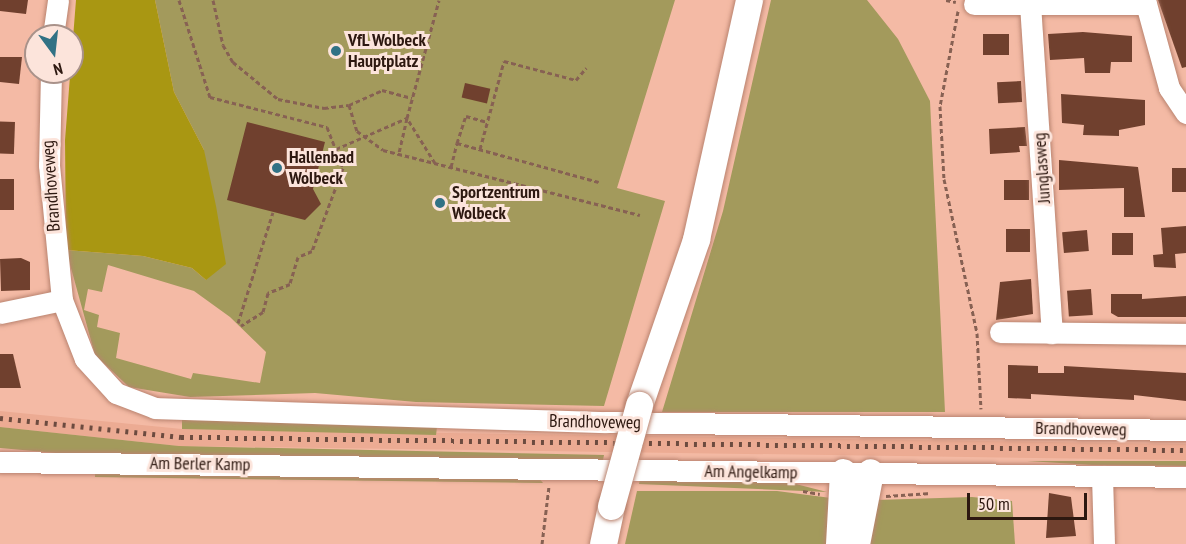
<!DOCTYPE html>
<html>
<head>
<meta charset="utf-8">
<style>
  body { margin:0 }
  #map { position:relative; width:1186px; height:544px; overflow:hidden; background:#f4baa5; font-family:"PT Sans Narrow",sans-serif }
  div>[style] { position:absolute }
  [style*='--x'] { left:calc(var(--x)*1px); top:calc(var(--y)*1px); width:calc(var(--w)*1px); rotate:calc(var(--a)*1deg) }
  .built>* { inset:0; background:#ecab93 }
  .green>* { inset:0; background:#a39a5c }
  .forest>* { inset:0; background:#a99712 }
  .building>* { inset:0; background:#70402e; transform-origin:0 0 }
  .path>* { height:3px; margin-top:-1.5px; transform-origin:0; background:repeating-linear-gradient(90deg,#876153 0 4.5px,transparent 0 7.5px) }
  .roads { filter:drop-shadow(0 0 2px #b9836f) drop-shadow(0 0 2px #b9836f) }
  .minor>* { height:21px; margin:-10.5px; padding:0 10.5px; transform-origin:10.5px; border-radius:10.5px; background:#fff }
  .major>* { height:27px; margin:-13.5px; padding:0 13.5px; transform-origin:13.5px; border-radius:13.5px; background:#fff }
  .rail>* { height:4.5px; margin-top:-2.25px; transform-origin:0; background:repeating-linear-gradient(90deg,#6c4b3f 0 3px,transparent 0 9px) }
  .bridges { filter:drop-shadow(0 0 2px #b9836f) drop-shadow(0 0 2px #b9836f) }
  .major-bridge>* { height:27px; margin:-13.5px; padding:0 13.5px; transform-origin:13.5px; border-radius:13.5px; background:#fff }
  .dots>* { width:16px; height:16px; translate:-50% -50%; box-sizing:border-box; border:3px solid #fce4db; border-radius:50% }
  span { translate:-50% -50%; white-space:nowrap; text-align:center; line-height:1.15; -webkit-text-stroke:6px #fce4db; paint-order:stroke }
  .poi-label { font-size:18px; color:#2d1810; font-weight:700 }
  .left { translate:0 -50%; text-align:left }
  .street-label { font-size:18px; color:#2d1810 }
  .north { position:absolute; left:24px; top:24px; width:60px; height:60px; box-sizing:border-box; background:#fce4db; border:2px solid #a9928a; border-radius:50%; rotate:165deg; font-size:16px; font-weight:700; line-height:24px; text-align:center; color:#2d1810 }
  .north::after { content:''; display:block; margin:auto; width:21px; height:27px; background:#317285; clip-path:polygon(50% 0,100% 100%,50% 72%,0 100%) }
  .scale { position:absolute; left:967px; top:493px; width:120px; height:27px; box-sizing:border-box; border:3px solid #2d1810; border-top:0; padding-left:8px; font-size:18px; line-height:21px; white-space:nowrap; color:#2d1810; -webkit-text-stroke:4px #fce4db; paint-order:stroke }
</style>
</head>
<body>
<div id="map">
  <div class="built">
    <i style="clip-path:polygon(0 411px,182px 429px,1186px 444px,1186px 460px,179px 446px,0 427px)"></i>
  </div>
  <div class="green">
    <i style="clip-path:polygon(evenodd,155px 0,675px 0,617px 188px,665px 201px,604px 406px,416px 402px,315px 393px,190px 397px,129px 387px,95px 355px,66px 250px,143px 256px,192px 268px,206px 280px,204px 150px,174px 92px,155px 0,108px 265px,194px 291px,230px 317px,266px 352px,260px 383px,193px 373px,191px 379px,116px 358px,120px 333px,97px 327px,99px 315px,84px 310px,88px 289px,102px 292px,108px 265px)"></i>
    <i style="clip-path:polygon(771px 0,867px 0,898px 39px,930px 101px,945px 412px,662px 412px,723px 211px)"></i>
    <i style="clip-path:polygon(182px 416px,437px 427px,436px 435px,182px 429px)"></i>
    <i style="clip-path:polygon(0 427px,179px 446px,604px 455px,603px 460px,56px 453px,0 448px)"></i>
    <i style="clip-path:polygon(1027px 461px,1186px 461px,1186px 466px,1092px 465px)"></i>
    <i style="clip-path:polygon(95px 473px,539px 478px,543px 483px,95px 477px)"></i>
    <i style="clip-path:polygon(640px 479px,788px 482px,827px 492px,639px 484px)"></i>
    <i style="clip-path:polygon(637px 491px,777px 491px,831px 498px,828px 544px,625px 544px)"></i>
    <i style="clip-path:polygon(972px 497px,1012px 501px,1015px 544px,865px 544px,876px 500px)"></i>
  </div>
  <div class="forest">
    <i style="clip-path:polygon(76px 0,155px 0,174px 92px,204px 150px,216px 206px,226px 264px,206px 280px,192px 268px,143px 256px,66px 250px,65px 140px)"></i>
  </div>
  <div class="building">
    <i style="clip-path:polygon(0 0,28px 0,26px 14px,0 11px)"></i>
    <i style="clip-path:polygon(1158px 0,1186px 0,1186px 67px,1182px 68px)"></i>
    <i style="clip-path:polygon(1083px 32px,1132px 36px,1132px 62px,1111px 62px,1110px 73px,1085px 73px,1084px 58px,1050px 60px,1048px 34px)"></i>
    <i style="left:983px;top:34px;width:26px;height:21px"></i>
    <i style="clip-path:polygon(0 57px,22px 57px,19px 84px,0 82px)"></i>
    <i style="left:1021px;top:81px;width:21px;height:24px;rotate:87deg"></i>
    <i style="left:465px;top:83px;width:26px;height:15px;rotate:13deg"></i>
    <i style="clip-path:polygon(1061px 94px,1145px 100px,1145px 125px,1119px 130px,1119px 136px,1083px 135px,1084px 125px,1062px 123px)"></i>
    <i style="left:15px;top:122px;width:32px;height:15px;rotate:92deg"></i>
    <i style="clip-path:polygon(247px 122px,325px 142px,313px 189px,321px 204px,305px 220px,227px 200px)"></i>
    <i style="clip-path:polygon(1025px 127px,1027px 146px,1019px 146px,1020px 152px,990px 154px,989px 129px)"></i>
    <i style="clip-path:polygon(1059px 160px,1138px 167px,1145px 217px,1124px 217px,1124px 188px,1059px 190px)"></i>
    <i style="left:1186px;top:168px;width:24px;height:14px;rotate:90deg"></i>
    <i style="left:0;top:179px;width:14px;height:31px"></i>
    <i style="left:1004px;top:180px;width:25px;height:20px"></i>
    <i style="clip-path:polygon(1186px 226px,1186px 253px,1175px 254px,1176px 268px,1154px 267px,1153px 255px,1163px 254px,1161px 228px)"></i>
    <i style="left:1006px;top:229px;width:24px;height:23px"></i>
    <i style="left:1087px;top:230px;width:21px;height:25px;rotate:85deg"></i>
    <i style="left:1112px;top:233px;width:21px;height:22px"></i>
    <i style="clip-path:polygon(21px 258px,30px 262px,30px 290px,1px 291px,0 259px)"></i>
    <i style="clip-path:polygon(1031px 279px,1033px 314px,996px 320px,1000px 282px)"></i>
    <i style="left:1091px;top:289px;width:26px;height:24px;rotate:86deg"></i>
    <i style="clip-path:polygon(1111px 294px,1142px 294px,1142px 299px,1186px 296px,1186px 317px,1118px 317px,1111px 313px)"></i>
    <i style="clip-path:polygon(0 354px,13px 354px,21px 388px,0 388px)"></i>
    <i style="clip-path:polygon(1008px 365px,1038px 366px,1038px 373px,1064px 373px,1064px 366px,1186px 373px,1186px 401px,1134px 395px,1134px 400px,1031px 394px,1031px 399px,1008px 398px)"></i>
    <i style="clip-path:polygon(1049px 493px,1071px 497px,1076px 536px,1046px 538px)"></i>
  </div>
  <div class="path">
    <i style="--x:179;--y:0;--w:102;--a:72.3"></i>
    <i style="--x:210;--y:97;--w:121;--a:14.4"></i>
    <i style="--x:327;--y:127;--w:44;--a:68.7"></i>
    <i style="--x:343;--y:168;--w:89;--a:110.5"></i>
    <i style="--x:312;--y:251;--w:15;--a:157"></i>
    <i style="--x:298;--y:257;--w:28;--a:107"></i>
    <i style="--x:290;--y:284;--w:24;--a:158"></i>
    <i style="--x:268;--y:293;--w:20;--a:105"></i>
    <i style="--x:263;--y:312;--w:26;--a:148"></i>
    <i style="--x:213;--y:0;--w:46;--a:77.5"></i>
    <i style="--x:223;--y:45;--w:20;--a:60"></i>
    <i style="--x:233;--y:62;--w:58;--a:39.4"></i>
    <i style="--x:278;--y:99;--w:47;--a:11.1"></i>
    <i style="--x:324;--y:108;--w:25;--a:-7"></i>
    <i style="--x:349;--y:105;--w:27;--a:73"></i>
    <i style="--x:357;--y:131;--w:32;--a:36"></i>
    <i style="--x:383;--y:150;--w:265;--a:14.2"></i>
    <i style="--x:946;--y:0;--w:10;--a:11"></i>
    <i style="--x:958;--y:11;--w:97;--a:100.7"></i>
    <i style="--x:940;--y:106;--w:73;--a:86.9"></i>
    <i style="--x:944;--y:179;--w:157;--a:77.9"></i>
    <i style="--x:977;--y:333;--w:76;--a:87"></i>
    <i style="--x:349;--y:105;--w:36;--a:-24"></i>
    <i style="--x:382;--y:90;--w:31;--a:15"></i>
    <i style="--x:457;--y:143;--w:28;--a:-72"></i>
    <i style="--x:466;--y:116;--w:22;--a:16"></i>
    <i style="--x:336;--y:149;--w:77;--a:-23.6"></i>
    <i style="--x:407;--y:118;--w:37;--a:103"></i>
    <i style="--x:480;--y:149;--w:91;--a:-74.7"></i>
    <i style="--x:504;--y:61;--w:74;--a:14.8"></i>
    <i style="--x:576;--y:80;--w:16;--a:-50"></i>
    <i style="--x:435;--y:163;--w:53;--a:-121.9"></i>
    <i style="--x:407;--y:118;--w:122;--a:-74.8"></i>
    <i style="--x:451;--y:167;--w:25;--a:-76"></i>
    <i style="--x:457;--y:143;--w:147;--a:15.4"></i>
    <i style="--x:238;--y:323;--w:116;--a:-72.5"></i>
    <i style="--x:803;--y:491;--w:17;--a:10"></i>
    <i style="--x:886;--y:496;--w:45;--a:-3.8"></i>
    <i style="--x:542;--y:544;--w:58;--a:-83.1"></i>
  </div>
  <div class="roads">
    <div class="minor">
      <i style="--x:1145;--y:0;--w:91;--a:74.7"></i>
      <i style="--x:1169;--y:88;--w:30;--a:56"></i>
      <i style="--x:974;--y:4;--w:172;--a:0"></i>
      <i style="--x:1030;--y:4;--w:330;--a:86.2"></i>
      <i style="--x:53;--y:36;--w:36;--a:-82"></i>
      <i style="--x:51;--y:72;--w:93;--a:91.2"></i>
      <i style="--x:49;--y:165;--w:136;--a:84.5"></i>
      <i style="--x:62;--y:300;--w:63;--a:68.7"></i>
      <i style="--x:85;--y:359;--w:46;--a:47.6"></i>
      <i style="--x:116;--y:393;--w:42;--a:21"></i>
      <i style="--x:155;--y:408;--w:450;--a:1.8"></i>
      <i style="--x:605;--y:422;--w:581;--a:0.79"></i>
      <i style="--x:0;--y:313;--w:63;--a:-11.8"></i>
      <i style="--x:1000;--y:332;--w:186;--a:0.6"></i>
      <i style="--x:0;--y:462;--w:1186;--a:0.72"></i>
      <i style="--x:1102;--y:476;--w:68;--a:88.3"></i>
    </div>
    <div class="major">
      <i style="--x:639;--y:405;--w:176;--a:-71"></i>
      <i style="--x:696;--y:239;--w:245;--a:-77.5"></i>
      <i style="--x:603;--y:544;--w:39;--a:-78"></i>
      <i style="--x:839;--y:544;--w:72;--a:-86.8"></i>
      <i style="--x:856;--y:544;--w:73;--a:-79"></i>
    </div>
  </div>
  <div class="rail">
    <i style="--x:0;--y:418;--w:182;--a:6"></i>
    <i style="--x:181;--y:437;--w:1005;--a:0.74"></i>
  </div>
  <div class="bridges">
    <div class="major-bridge">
      <i style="--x:611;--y:506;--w:105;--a:-74.5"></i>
    </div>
  </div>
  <div class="dots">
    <i style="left:336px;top:51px;background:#317285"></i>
    <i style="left:277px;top:168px;background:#317285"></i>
    <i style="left:440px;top:203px;background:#317285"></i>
  </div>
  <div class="poi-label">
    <span class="left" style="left:348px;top:51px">VfL Wolbeck<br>Hauptplatz</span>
    <span class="left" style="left:289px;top:168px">Hallenbad<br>Wolbeck</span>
    <span class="left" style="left:452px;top:203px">Sportzentrum<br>Wolbeck</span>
  </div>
  <div class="street-label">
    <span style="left:1042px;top:168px;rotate:-94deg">Junglasweg</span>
    <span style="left:51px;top:186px;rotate:-94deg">Brandhoveweg</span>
    <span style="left:595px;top:422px;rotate:1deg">Brandhoveweg</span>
    <span style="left:1081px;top:429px;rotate:1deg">Brandhoveweg</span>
    <span style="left:200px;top:464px;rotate:1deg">Am Berler Kamp</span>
    <span style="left:751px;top:472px;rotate:1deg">Am Angelkamp</span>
  </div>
  <div class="north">N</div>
  <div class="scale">50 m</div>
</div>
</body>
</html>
